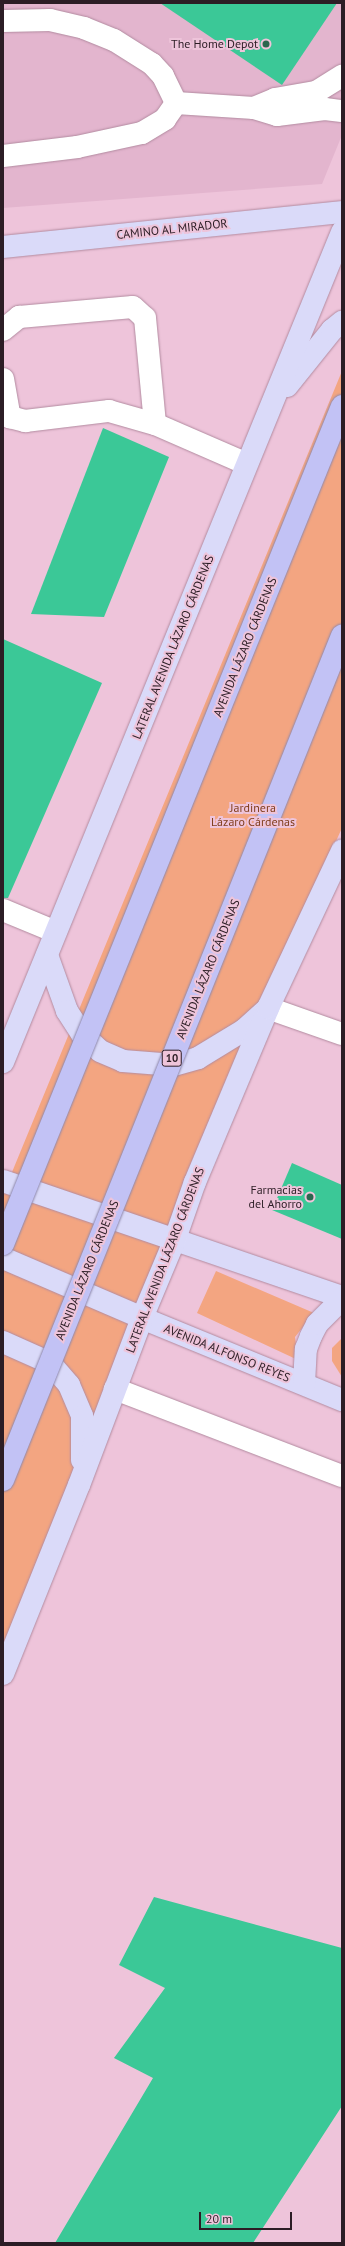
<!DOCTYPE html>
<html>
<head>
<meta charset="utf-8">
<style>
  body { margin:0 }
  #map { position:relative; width:345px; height:2246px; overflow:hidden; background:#eec4da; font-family:"PT Sans",sans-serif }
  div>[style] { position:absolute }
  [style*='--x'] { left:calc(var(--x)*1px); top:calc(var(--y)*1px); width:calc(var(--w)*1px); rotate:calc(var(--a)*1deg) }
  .built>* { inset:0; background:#e3b5ce }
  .green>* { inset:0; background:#f3a581 }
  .building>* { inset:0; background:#3bc897 }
  .roads { filter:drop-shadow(0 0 1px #b28ba0) drop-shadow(0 0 1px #b28ba0) }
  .minor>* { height:22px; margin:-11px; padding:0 11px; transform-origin:11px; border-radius:11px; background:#fff }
  .major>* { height:22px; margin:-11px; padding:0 11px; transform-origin:11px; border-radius:11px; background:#dadaf9 }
  .bridges { filter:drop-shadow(0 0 1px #8e88ac) drop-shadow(0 0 1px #8e88ac) }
  .highway-bridge>* { height:22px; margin:-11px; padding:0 11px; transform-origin:11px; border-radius:11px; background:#c2c2f5 }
  .dots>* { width:11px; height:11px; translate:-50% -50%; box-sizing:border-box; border:2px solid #eec4da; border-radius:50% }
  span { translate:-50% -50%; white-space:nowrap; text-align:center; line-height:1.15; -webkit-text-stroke:4px #eec4da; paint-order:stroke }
  .shield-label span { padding:1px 3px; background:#eec4da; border:1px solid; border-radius:3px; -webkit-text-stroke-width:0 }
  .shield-label { font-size:11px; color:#2c1d25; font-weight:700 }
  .poi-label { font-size:12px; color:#2c1d25 }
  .right { translate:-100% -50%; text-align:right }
  .street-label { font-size:12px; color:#2c1d25 }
  .park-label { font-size:12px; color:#803e1d }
  .frame { position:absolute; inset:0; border:4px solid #2c1d25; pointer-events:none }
  .scale { position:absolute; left:199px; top:2212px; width:93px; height:18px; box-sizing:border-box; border:2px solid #2c1d25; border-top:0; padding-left:5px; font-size:12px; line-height:14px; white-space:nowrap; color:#2c1d25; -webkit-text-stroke:3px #eec4da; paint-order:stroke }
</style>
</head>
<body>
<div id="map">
  <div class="built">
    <i style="clip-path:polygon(3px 3px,342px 3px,342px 135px,322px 184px,3px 208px)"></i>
  </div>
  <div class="green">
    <i style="clip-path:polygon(342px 371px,342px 828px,298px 925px,3px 1650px,3px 1194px)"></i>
    <i style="clip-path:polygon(216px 1271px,314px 1313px,295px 1337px,298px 1360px,197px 1313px)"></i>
    <i style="clip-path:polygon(342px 1338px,342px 1377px,332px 1361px,332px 1348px)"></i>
  </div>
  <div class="building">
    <i style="clip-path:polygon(160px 3px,337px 3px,282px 85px)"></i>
    <i style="clip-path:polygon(103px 428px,169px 457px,104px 617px,31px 614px)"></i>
    <i style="clip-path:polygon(3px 639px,102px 683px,8px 898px,3px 898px)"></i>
    <i style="clip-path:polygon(292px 1163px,342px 1185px,342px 1239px,272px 1210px)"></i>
    <i style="clip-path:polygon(154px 1897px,342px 1948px,342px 2106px,253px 2243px,55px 2243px,153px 2078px,114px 2058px,165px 1988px,119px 1965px)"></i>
  </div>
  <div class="roads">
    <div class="minor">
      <i style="--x:3;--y:21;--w:47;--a:-1.2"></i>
      <i style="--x:50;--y:20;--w:35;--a:13"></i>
      <i style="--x:84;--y:28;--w:32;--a:22"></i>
      <i style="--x:114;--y:40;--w:45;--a:32.3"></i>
      <i style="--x:152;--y:64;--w:16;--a:47"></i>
      <i style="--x:163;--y:76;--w:30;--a:64"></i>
      <i style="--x:254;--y:108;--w:23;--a:-23"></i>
      <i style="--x:275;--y:99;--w:42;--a:-9.7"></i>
      <i style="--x:316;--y:92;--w:31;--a:-32"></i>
      <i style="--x:3;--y:156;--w:75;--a:-6.9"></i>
      <i style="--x:77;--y:147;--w:66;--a:-12.2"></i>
      <i style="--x:142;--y:133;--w:27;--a:-31"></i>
      <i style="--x:165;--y:119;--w:19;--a:-55"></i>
      <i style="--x:176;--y:103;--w:78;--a:3.7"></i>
      <i style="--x:254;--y:108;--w:24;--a:17"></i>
      <i style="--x:277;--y:115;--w:48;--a:-7.1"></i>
      <i style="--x:325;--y:109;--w:17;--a:7"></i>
      <i style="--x:3;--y:330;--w:21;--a:-39"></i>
      <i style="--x:19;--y:317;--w:114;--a:-5"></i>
      <i style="--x:133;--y:307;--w:16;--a:43"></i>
      <i style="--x:145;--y:318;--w:106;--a:84.6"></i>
      <i style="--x:3;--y:379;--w:39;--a:80"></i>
      <i style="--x:10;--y:417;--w:16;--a:15"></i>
      <i style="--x:25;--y:421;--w:85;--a:-6.8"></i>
      <i style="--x:109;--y:411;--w:48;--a:15.8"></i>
      <i style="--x:155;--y:424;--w:100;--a:23.5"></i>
      <i style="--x:3;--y:910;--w:57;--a:22.5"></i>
      <i style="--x:268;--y:1008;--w:78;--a:19.4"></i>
      <i style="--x:115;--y:1389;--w:243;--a:21"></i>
    </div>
    <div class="major">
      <i style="--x:3;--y:247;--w:341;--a:-5.9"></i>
      <i style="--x:287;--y:386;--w:72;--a:-51.2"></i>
      <i style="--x:332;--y:330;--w:13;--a:-39"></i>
      <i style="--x:47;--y:955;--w:59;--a:70.3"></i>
      <i style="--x:67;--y:1011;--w:27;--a:57"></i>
      <i style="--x:82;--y:1034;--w:25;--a:43"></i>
      <i style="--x:100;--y:1051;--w:25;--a:23"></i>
      <i style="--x:123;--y:1061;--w:51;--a:4.5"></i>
      <i style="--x:174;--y:1065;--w:25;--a:-16"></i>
      <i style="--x:198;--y:1058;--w:54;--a:-31.3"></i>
      <i style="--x:244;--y:1030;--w:28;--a:-42"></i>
      <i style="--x:3;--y:1062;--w:897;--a:-67.78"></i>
      <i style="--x:3;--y:1181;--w:358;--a:18.9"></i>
      <i style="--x:3;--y:1258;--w:151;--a:23.3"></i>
      <i style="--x:142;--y:1318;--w:216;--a:22.3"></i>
      <i style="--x:3;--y:1342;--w:51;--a:24.1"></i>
      <i style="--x:50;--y:1363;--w:29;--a:49"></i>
      <i style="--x:69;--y:1385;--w:34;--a:67"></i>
      <i style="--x:82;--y:1416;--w:44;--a:90"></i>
      <i style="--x:304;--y:1384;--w:35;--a:-87"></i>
      <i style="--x:306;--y:1349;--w:14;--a:-69"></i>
      <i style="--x:311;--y:1336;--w:13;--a:-63"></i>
      <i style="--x:317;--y:1324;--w:35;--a:-45"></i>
      <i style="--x:3;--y:1674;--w:204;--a:-68.1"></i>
      <i style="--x:79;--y:1485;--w:178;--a:-69.3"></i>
      <i style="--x:142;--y:1318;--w:86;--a:-67.3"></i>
      <i style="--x:175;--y:1239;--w:60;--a:-70.7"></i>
      <i style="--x:195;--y:1182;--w:189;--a:-67.2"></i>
      <i style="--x:268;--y:1008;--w:174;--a:-64.8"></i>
    </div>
  </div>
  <div class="bridges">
    <div class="highway-bridge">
      <i style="--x:3;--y:1244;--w:904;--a:-67.97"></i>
      <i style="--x:3;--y:1480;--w:910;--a:-68.12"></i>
    </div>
  </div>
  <div class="dots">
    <i style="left:266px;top:44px;background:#2c664f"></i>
    <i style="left:310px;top:1197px;background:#2c664f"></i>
  </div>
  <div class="shield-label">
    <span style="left:172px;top:1058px">10</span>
  </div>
  <div class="poi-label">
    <span class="right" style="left:258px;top:44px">The Home Depot</span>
    <span class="right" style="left:302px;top:1197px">Farmacias<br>del Ahorro</span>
  </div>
  <div class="street-label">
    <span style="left:172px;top:229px;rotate:-6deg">CAMINO AL MIRADOR</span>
    <span style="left:173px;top:647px;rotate:-68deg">LATERAL AVENIDA LÁZARO CÁRDENAS</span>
    <span style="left:245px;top:647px;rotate:-68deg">AVENIDA LÁZARO CÁRDENAS</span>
    <span style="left:208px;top:969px;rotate:-68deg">AVENIDA LÁZARO CÁRDENAS</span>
    <span style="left:165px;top:1260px;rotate:-69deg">LATERAL AVENIDA LÁZARO CÁRDENAS</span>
    <span style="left:87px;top:1270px;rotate:-68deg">AVENIDA LÁZARO CÁRDENAS</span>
    <span style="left:227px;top:1353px;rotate:22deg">AVENIDA ALFONSO REYES</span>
  </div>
  <div class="park-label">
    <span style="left:253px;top:815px">Jardinera<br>Lázaro Cárdenas</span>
  </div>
  <div class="frame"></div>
  <div class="scale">20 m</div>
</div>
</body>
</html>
